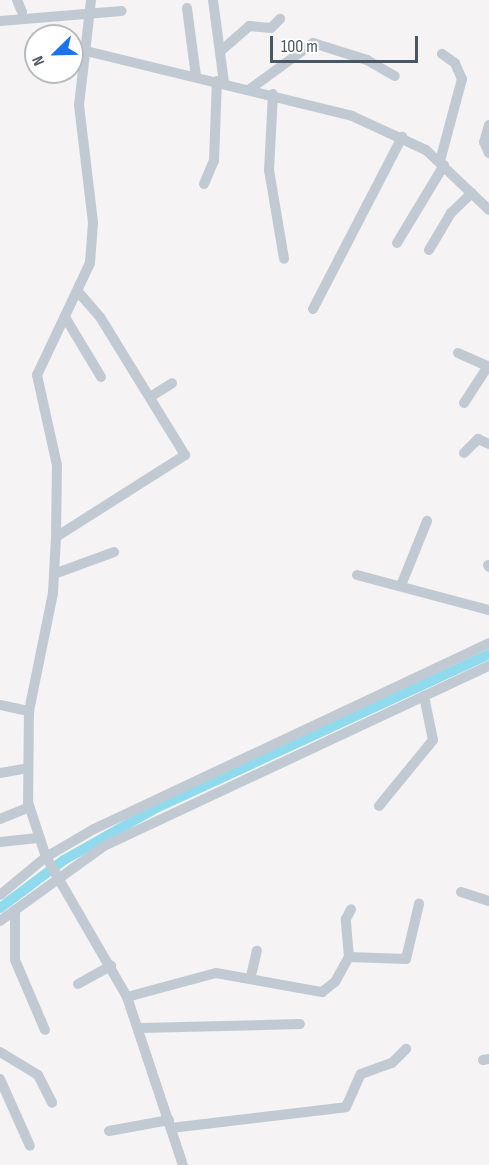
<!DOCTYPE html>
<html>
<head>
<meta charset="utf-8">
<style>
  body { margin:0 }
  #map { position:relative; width:489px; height:1165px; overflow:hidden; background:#f5f3f3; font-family:"Sofia Sans Condensed",sans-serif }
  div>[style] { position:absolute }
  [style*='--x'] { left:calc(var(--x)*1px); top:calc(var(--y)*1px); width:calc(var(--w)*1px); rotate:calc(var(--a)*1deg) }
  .canal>* { height:10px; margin:-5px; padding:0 5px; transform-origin:5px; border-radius:5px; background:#90daee }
  .minor>* { height:10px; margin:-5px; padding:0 5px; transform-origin:5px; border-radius:5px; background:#c1cad2 }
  span { translate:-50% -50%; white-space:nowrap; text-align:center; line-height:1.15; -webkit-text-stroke:4.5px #fff; paint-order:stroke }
  .north { position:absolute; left:24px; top:24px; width:60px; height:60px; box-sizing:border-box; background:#fff; border:2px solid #b7bbc0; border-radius:50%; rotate:247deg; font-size:16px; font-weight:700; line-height:24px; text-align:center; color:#4a5661 }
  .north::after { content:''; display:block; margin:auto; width:21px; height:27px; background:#1a73e8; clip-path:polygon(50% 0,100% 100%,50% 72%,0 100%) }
  .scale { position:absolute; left:270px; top:36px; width:148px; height:27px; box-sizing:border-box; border:3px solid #4a5661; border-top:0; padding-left:8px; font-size:18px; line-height:21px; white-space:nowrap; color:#4a5661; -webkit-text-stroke:4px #fff; paint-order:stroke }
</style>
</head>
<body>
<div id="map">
  <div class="canal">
    <i style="--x:0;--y:908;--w:80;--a:-36.9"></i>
    <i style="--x:64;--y:860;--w:103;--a:-29.5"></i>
    <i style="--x:154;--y:809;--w:369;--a:-24.8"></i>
  </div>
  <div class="minor">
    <i style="--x:17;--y:0;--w:13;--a:67"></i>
    <i style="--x:91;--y:0;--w:106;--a:96.5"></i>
    <i style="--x:79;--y:105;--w:119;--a:83.2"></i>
    <i style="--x:93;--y:223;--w:40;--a:94.3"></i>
    <i style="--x:90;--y:263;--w:124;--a:115.3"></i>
    <i style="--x:37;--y:375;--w:92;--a:77.5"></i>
    <i style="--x:57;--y:465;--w:72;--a:90.8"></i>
    <i style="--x:56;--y:537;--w:56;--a:93.1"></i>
    <i style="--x:53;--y:593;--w:120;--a:101.5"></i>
    <i style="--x:29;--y:711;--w:91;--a:90.6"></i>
    <i style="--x:28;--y:802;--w:58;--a:71.9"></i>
    <i style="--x:46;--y:857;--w:162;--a:59.9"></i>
    <i style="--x:127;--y:997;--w:177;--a:71.6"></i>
    <i style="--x:213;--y:0;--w:83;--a:82.4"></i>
    <i style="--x:187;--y:8;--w:69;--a:82.5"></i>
    <i style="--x:0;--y:21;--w:122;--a:-4.7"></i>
    <i style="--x:223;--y:49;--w:35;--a:-41"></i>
    <i style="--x:249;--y:26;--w:22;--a:5"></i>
    <i style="--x:271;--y:28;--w:13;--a:-45"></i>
    <i style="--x:86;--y:51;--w:274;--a:13.7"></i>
    <i style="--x:352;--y:116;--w:81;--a:24.7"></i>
    <i style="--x:426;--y:150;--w:87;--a:43.6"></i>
    <i style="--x:250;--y:89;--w:78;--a:-36.1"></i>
    <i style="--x:313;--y:43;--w:57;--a:17.5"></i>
    <i style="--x:367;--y:60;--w:32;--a:30"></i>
    <i style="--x:273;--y:94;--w:76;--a:93"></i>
    <i style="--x:269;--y:170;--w:90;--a:80.4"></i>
    <i style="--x:489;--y:125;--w:18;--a:106"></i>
    <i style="--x:484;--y:142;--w:12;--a:66"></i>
    <i style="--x:440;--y:161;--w:85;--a:-75"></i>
    <i style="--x:462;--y:79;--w:17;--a:-114"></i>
    <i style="--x:455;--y:63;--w:16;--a:-145"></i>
    <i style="--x:204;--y:184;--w:25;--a:-67"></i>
    <i style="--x:214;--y:161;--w:80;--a:-87.9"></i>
    <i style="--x:397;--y:243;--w:91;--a:-58.9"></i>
    <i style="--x:429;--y:250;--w:43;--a:-59.3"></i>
    <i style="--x:451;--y:213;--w:29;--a:-44"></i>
    <i style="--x:313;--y:309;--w:194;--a:-62.6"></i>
    <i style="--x:65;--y:317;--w:70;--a:59"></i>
    <i style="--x:458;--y:353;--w:34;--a:24"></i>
    <i style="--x:150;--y:397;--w:26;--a:-32"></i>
    <i style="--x:464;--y:403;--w:44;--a:-57"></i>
    <i style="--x:464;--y:453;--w:20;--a:-45"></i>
    <i style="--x:478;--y:439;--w:12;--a:24"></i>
    <i style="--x:56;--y:537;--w:153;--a:-32.4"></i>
    <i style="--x:185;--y:455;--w:162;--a:-121.6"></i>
    <i style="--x:100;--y:317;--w:32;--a:-131"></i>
    <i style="--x:488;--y:565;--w:2;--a:63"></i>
    <i style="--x:54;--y:574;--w:64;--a:-20.1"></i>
    <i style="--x:357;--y:575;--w:137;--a:14.9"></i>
    <i style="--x:402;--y:583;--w:67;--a:-68"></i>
    <i style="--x:0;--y:705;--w:30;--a:12"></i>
    <i style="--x:0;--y:773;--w:27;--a:-10"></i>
    <i style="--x:379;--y:806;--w:85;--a:-50.7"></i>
    <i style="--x:433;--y:740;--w:45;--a:-101.6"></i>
    <i style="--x:0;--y:819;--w:31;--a:-22"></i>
    <i style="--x:0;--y:842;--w:38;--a:-6"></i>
    <i style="--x:461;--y:892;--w:29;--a:18"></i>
    <i style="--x:0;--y:895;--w:60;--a:-39.6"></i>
    <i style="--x:46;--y:857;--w:56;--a:-30.3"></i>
    <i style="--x:94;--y:829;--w:437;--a:-25.2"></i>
    <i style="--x:15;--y:910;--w:50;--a:90"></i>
    <i style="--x:15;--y:960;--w:76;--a:66.8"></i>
    <i style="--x:0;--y:921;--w:128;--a:-35.8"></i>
    <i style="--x:104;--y:846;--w:425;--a:-25.1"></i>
    <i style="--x:349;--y:957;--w:57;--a:2"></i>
    <i style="--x:406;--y:959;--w:57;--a:-76.7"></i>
    <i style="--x:251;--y:976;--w:26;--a:-77"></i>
    <i style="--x:78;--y:984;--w:38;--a:-29"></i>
    <i style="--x:127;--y:997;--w:92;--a:-15.1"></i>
    <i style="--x:216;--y:973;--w:108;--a:10.2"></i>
    <i style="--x:322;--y:992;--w:16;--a:-38"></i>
    <i style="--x:335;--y:982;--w:29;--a:-61"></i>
    <i style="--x:349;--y:957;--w:38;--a:-95"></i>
    <i style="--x:346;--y:919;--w:11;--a:-63"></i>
    <i style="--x:140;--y:1028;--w:160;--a:-1.4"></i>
    <i style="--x:0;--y:1052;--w:44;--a:31.2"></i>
    <i style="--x:38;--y:1075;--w:31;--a:63"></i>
    <i style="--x:483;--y:1060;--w:6;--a:-9"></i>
    <i style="--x:0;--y:1079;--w:73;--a:65.9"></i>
    <i style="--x:171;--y:1128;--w:176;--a:-6.8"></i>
    <i style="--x:346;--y:1107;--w:36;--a:-66"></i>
    <i style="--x:361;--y:1074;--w:33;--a:-20"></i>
    <i style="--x:392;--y:1063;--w:20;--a:-45"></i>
    <i style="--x:109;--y:1131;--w:61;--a:-10.4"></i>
  </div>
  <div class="north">N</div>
  <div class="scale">100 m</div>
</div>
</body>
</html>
